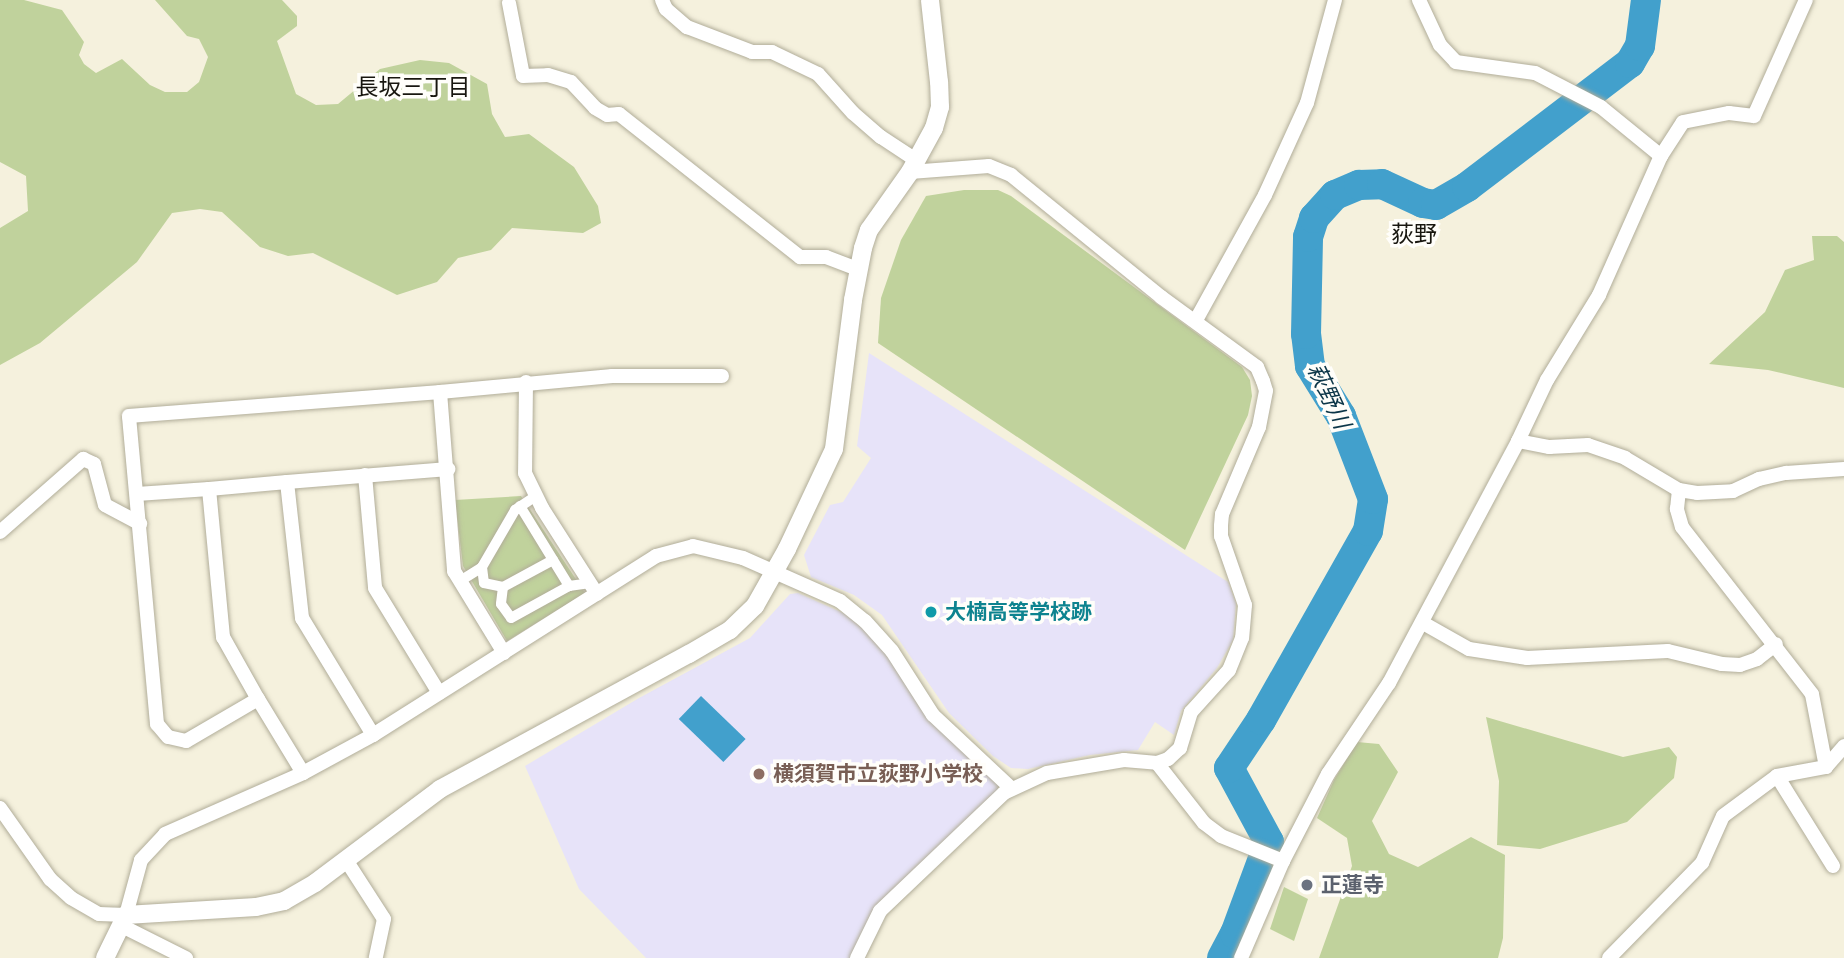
<!DOCTYPE html>
<html>
<head>
<meta charset="utf-8">
<style>
  body { margin:0 }
  #map { position:relative; width:1844px; height:958px; overflow:hidden; background:#f5f1dd; font-family:"Archivo Narrow","Noto Sans JP",sans-serif }
  div>[style] { position:absolute }
  [style*='--x'] { left:calc(var(--x)*1px); top:calc(var(--y)*1px); width:calc(var(--w)*1px); rotate:calc(var(--a)*1deg) }
  .education>* { inset:0; background:#e7e3f9 }
  .green>* { inset:0; background:#c0d29c }
  .water>* { inset:0; background:#42a0cc; transform-origin:0 0 }
  .river>* { height:30px; margin:-15px; padding:0 15px; transform-origin:15px; border-radius:15px; background:#42a0cc }
  .roads { filter:drop-shadow(0 0 2px #b1ad99) drop-shadow(0 0 2px #b1ad99) }
  .pedestrian>* { height:10px; margin:-5px; padding:0 5px; transform-origin:5px; border-radius:5px; background:#fff }
  .minor>* { height:14px; margin:-7px; padding:0 7px; transform-origin:7px; border-radius:7px; background:#fff }
  .tertiary>* { height:18px; margin:-9px; padding:0 9px; transform-origin:9px; border-radius:9px; background:#fff }
  .dots>* { width:19px; height:19px; translate:-50% -50%; box-sizing:border-box; border:4px solid #fffefa; border-radius:50% }
  span { translate:-50% -50%; white-space:nowrap; text-align:center; line-height:1.15; -webkit-text-stroke:7px #fffefa; paint-order:stroke }
  .culture-label { font-size:21px; color:#0d838f; font-weight:700 }
  .left { translate:0 -50%; text-align:left }
  .education-label { font-size:21px; color:#785e54; font-weight:700 }
  .worship-label { font-size:21px; color:#5b616d; font-weight:700 }
  .neighbourhood-label { font-size:23px; color:#18160f }
  .water-label { font-size:23px; color:#0c3648; font-style:italic }
</style>
</head>
<body>
<div id="map">
  <div class="education">
    <i style="clip-path:polygon(869px 353px,1228px 582px,1236px 603px,1233px 640px,1217px 668px,1181px 711px,1174px 735px,1155px 722px,1138px 750px,1090px 755px,1028px 769px,1011px 768px,993px 756px,949px 713px,882px 615px,854px 595px,811px 577px,804px 555px,830px 505px,843px 502px,871px 458px,857px 446px)"></i>
    <i style="clip-path:polygon(798px 593px,852px 617px,888px 652px,998px 782px,998px 796px,876px 913px,858px 958px,646px 958px,579px 889px,525px 766px,639px 698px,750px 638px,790px 594px)"></i>
  </div>
  <div class="green">
    <i style="clip-path:polygon(0 0,24px 0,62px 10px,84px 42px,79px 55px,84px 64px,96px 73px,122px 59px,150px 85px,165px 92px,187px 92px,199px 82px,208px 57px,199px 39px,187px 36px,155px 0,282px 0,297px 16px,297px 26px,277px 41px,296px 94px,316px 105px,338px 104px,380px 69px,420px 60px,449px 63px,487px 84px,492px 114px,505px 137px,529px 134px,574px 167px,598px 206px,601px 223px,583px 233px,512px 228px,491px 250px,458px 258px,437px 282px,397px 295px,313px 253px,288px 256px,260px 247px,222px 212px,200px 209px,172px 213px,137px 262px,40px 343px,0 365px,0 228px,28px 211px,26px 176px,0 162px)"></i>
    <i style="clip-path:polygon(964px 190px,998px 190px,1011px 196px,1242px 367px,1250px 380px,1252px 396px,1248px 415px,1185px 550px,878px 343px,881px 298px,901px 240px,926px 196px)"></i>
    <i style="clip-path:polygon(1812px 236px,1837px 236px,1844px 242px,1844px 388px,1768px 370px,1709px 364px,1765px 312px,1785px 270px,1814px 260px)"></i>
    <i style="clip-path:polygon(521px 496px,585px 593px,507px 641px,463px 566px,455px 500px)"></i>
    <i style="clip-path:polygon(1486px 717px,1623px 757px,1669px 747px,1677px 757px,1674px 778px,1627px 822px,1540px 849px,1497px 845px,1499px 781px)"></i>
    <i style="clip-path:polygon(1357px 742px,1379px 744px,1398px 772px,1372px 821px,1389px 854px,1418px 867px,1471px 837px,1505px 855px,1503px 938px,1498px 958px,1319px 958px,1352px 866px,1347px 838px,1317px 818px,1334px 780px)"></i>
    <i style="clip-path:polygon(1284px 887px,1308px 899px,1294px 941px,1270px 929px)"></i>
  </div>
  <div class="water">
    <i style="left:701px;top:696px;width:62px;height:32px;rotate:44deg"></i>
  </div>
  <div class="river">
    <i style="--x:1222;--y:958;--w:27;--a:-62"></i>
    <i style="--x:1235;--y:934;--w:98;--a:-69.7"></i>
    <i style="--x:1269;--y:842;--w:84;--a:-118.4"></i>
    <i style="--x:1229;--y:768;--w:58;--a:-56.3"></i>
    <i style="--x:1261;--y:720;--w:217;--a:-60.5"></i>
    <i style="--x:1368;--y:531;--w:32;--a:-81"></i>
    <i style="--x:1373;--y:499;--w:89;--a:-111.1"></i>
    <i style="--x:1341;--y:416;--w:59;--a:-121.8"></i>
    <i style="--x:1310;--y:366;--w:32;--a:-97"></i>
    <i style="--x:1306;--y:334;--w:97;--a:-88.8"></i>
    <i style="--x:1308;--y:237;--w:20;--a:-72"></i>
    <i style="--x:1314;--y:218;--w:31;--a:-48"></i>
    <i style="--x:1335;--y:195;--w:26;--a:-23"></i>
    <i style="--x:1359;--y:185;--w:23;--a:-2"></i>
    <i style="--x:1382;--y:184;--w:45;--a:24.9"></i>
    <i style="--x:1423;--y:203;--w:13;--a:9"></i>
    <i style="--x:1436;--y:205;--w:36;--a:-30"></i>
    <i style="--x:1467;--y:187;--w:205;--a:-37.3"></i>
    <i style="--x:1630;--y:63;--w:20;--a:-60"></i>
    <i style="--x:1640;--y:46;--w:46;--a:-82.6"></i>
  </div>
  <div class="roads">
    <div class="pedestrian">
      <i style="--x:520;--y:506;--w:94;--a:58.5"></i>
      <i style="--x:569;--y:586;--w:21;--a:-8"></i>
      <i style="--x:553;--y:560;--w:57;--a:151.6"></i>
      <i style="--x:503;--y:587;--w:17;--a:97"></i>
      <i style="--x:501;--y:604;--w:17;--a:54"></i>
      <i style="--x:511;--y:618;--w:66;--a:-28.9"></i>
      <i style="--x:482;--y:567;--w:16;--a:83"></i>
      <i style="--x:484;--y:583;--w:19;--a:12"></i>
      <i style="--x:460;--y:581;--w:26;--a:-32"></i>
      <i style="--x:482;--y:567;--w:66;--a:-59.9"></i>
      <i style="--x:515;--y:510;--w:25;--a:-34"></i>
    </div>
    <div class="minor">
      <i style="--x:662;--y:0;--w:10;--a:66"></i>
      <i style="--x:666;--y:9;--w:28;--a:41"></i>
      <i style="--x:687;--y:27;--w:70;--a:21"></i>
      <i style="--x:752;--y:52;--w:20;--a:0"></i>
      <i style="--x:772;--y:52;--w:51;--a:25.6"></i>
      <i style="--x:818;--y:74;--w:52;--a:48.1"></i>
      <i style="--x:853;--y:113;--w:37;--a:41"></i>
      <i style="--x:881;--y:137;--w:42;--a:33.3"></i>
      <i style="--x:509;--y:3;--w:74;--a:79.1"></i>
      <i style="--x:523;--y:76;--w:25;--a:-2"></i>
      <i style="--x:548;--y:75;--w:24;--a:17"></i>
      <i style="--x:571;--y:82;--w:35;--a:47"></i>
      <i style="--x:595;--y:108;--w:14;--a:30"></i>
      <i style="--x:607;--y:115;--w:12;--a:-5"></i>
      <i style="--x:619;--y:114;--w:231;--a:38.3"></i>
      <i style="--x:800;--y:257;--w:26;--a:0"></i>
      <i style="--x:826;--y:257;--w:33;--a:21"></i>
      <i style="--x:1661;--y:156;--w:40;--a:-57.1"></i>
      <i style="--x:1683;--y:122;--w:47;--a:-11.1"></i>
      <i style="--x:1729;--y:113;--w:25;--a:7"></i>
      <i style="--x:1754;--y:116;--w:127;--a:-65.9"></i>
      <i style="--x:910;--y:172;--w:79;--a:-4.3"></i>
      <i style="--x:989;--y:166;--w:24;--a:22"></i>
      <i style="--x:1011;--y:175;--w:193;--a:39.1"></i>
      <i style="--x:1161;--y:297;--w:119;--a:36.1"></i>
      <i style="--x:1257;--y:367;--w:15;--a:67"></i>
      <i style="--x:1263;--y:381;--w:10;--a:73"></i>
      <i style="--x:1266;--y:391;--w:37;--a:101"></i>
      <i style="--x:1259;--y:427;--w:95;--a:113"></i>
      <i style="--x:1222;--y:514;--w:12;--a:95"></i>
      <i style="--x:1221;--y:526;--w:10;--a:90"></i>
      <i style="--x:1221;--y:536;--w:73;--a:70.8"></i>
      <i style="--x:1245;--y:605;--w:33;--a:95"></i>
      <i style="--x:1242;--y:638;--w:35;--a:112"></i>
      <i style="--x:1229;--y:670;--w:57;--a:132.1"></i>
      <i style="--x:1191;--y:712;--w:38;--a:107"></i>
      <i style="--x:1180;--y:748;--w:16;--a:137"></i>
      <i style="--x:1168;--y:759;--w:12;--a:160"></i>
      <i style="--x:1196;--y:320;--w:143;--a:-61.1"></i>
      <i style="--x:1265;--y:195;--w:101;--a:-65.5"></i>
      <i style="--x:1307;--y:103;--w:107;--a:-74.8"></i>
      <i style="--x:526;--y:382;--w:91;--a:90.6"></i>
      <i style="--x:525;--y:473;--w:39;--a:64"></i>
      <i style="--x:542;--y:508;--w:102;--a:57.4"></i>
      <i style="--x:440;--y:392;--w:173;--a:-5.3"></i>
      <i style="--x:612;--y:376;--w:110;--a:0"></i>
      <i style="--x:1518;--y:441;--w:32;--a:11"></i>
      <i style="--x:1549;--y:447;--w:39;--a:-3"></i>
      <i style="--x:1588;--y:445;--w:39;--a:19"></i>
      <i style="--x:1625;--y:458;--w:63;--a:30.7"></i>
      <i style="--x:1679;--y:490;--w:18;--a:9"></i>
      <i style="--x:1697;--y:493;--w:36;--a:-3"></i>
      <i style="--x:1733;--y:491;--w:29;--a:-25"></i>
      <i style="--x:1759;--y:479;--w:28;--a:-13"></i>
      <i style="--x:1786;--y:473;--w:58;--a:-3.9"></i>
      <i style="--x:365;--y:475;--w:113;--a:84.9"></i>
      <i style="--x:375;--y:588;--w:123;--a:58.6"></i>
      <i style="--x:287;--y:482;--w:162;--a:-4.6"></i>
      <i style="--x:209;--y:489;--w:78;--a:-5.1"></i>
      <i style="--x:287;--y:482;--w:137;--a:83.7"></i>
      <i style="--x:302;--y:618;--w:137;--a:58.7"></i>
      <i style="--x:137;--y:494;--w:72;--a:-4"></i>
      <i style="--x:209;--y:489;--w:149;--a:84.6"></i>
      <i style="--x:223;--y:637;--w:71;--a:60.6"></i>
      <i style="--x:0;--y:532;--w:111;--a:-41.3"></i>
      <i style="--x:83;--y:459;--w:12;--a:24"></i>
      <i style="--x:94;--y:464;--w:42;--a:75"></i>
      <i style="--x:105;--y:505;--w:40;--a:28"></i>
      <i style="--x:1423;--y:623;--w:53;--a:29.5"></i>
      <i style="--x:1469;--y:649;--w:59;--a:8.8"></i>
      <i style="--x:1527;--y:658;--w:141;--a:-2.8"></i>
      <i style="--x:1668;--y:651;--w:56;--a:13.5"></i>
      <i style="--x:1722;--y:664;--w:18;--a:3"></i>
      <i style="--x:1740;--y:665;--w:18;--a:-19"></i>
      <i style="--x:1757;--y:659;--w:24;--a:-38"></i>
      <i style="--x:1826;--y:767;--w:28;--a:-49"></i>
      <i style="--x:303;--y:773;--w:87;--a:-121.3"></i>
      <i style="--x:258;--y:699;--w:83;--a:149.7"></i>
      <i style="--x:186;--y:741;--w:18;--a:-167"></i>
      <i style="--x:168;--y:737;--w:17;--a:-130"></i>
      <i style="--x:157;--y:724;--w:309;--a:-95.2"></i>
      <i style="--x:129;--y:416;--w:312;--a:-4.4"></i>
      <i style="--x:440;--y:392;--w:180;--a:85.5"></i>
      <i style="--x:454;--y:571;--w:96;--a:58.6"></i>
      <i style="--x:1777;--y:776;--w:106;--a:58.1"></i>
      <i style="--x:0;--y:808;--w:87;--a:54.8"></i>
      <i style="--x:50;--y:879;--w:28;--a:42"></i>
      <i style="--x:71;--y:898;--w:32;--a:30"></i>
      <i style="--x:99;--y:914;--w:27;--a:2"></i>
      <i style="--x:126;--y:915;--w:57;--a:-74.7"></i>
      <i style="--x:141;--y:860;--w:35;--a:-47"></i>
      <i style="--x:165;--y:834;--w:151;--a:-23.8"></i>
      <i style="--x:303;--y:773;--w:80;--a:-28.5"></i>
      <i style="--x:373;--y:735;--w:335;--a:-32.3"></i>
      <i style="--x:656;--y:556;--w:38;--a:-15"></i>
      <i style="--x:693;--y:546;--w:51;--a:13.5"></i>
      <i style="--x:743;--y:558;--w:106;--a:23.9"></i>
      <i style="--x:840;--y:601;--w:32;--a:39"></i>
      <i style="--x:865;--y:621;--w:40;--a:48"></i>
      <i style="--x:892;--y:651;--w:76;--a:57.4"></i>
      <i style="--x:933;--y:715;--w:108;--a:43.1"></i>
      <i style="--x:346;--y:860;--w:70;--a:57.2"></i>
      <i style="--x:384;--y:919;--w:40;--a:102"></i>
      <i style="--x:1283;--y:861;--w:98;--a:-62.7"></i>
      <i style="--x:1328;--y:774;--w:110;--a:-56.2"></i>
      <i style="--x:1389;--y:683;--w:274;--a:-61.9"></i>
      <i style="--x:1518;--y:441;--w:68;--a:-64.6"></i>
      <i style="--x:1547;--y:380;--w:100;--a:-58.5"></i>
      <i style="--x:1599;--y:295;--w:152;--a:-66"></i>
      <i style="--x:1661;--y:156;--w:77;--a:-140.8"></i>
      <i style="--x:1601;--y:107;--w:74;--a:-152.7"></i>
      <i style="--x:1535;--y:73;--w:80;--a:-172.1"></i>
      <i style="--x:1456;--y:62;--w:23;--a:-133"></i>
      <i style="--x:1440;--y:45;--w:50;--a:-115"></i>
      <i style="--x:120;--y:925;--w:74;--a:26.6"></i>
      <i style="--x:857;--y:958;--w:52;--a:-63.9"></i>
      <i style="--x:880;--y:911;--w:171;--a:-43.6"></i>
      <i style="--x:1004;--y:793;--w:47;--a:-24.9"></i>
      <i style="--x:1047;--y:773;--w:78;--a:-9.6"></i>
      <i style="--x:1124;--y:760;--w:33;--a:5"></i>
      <i style="--x:1157;--y:763;--w:76;--a:51.9"></i>
      <i style="--x:1204;--y:823;--w:21;--a:37"></i>
      <i style="--x:1221;--y:836;--w:67;--a:22"></i>
      <i style="--x:1283;--y:861;--w:106;--a:113.4"></i>
      <i style="--x:1609;--y:958;--w:133;--a:-45.6"></i>
      <i style="--x:1702;--y:863;--w:51;--a:-65.9"></i>
      <i style="--x:1723;--y:816;--w:67;--a:-36.5"></i>
      <i style="--x:1777;--y:776;--w:50;--a:-10.4"></i>
      <i style="--x:1826;--y:767;--w:74;--a:-100.9"></i>
      <i style="--x:1812;--y:694;--w:212;--a:-127.9"></i>
      <i style="--x:1682;--y:527;--w:19;--a:-106"></i>
      <i style="--x:1677;--y:509;--w:19;--a:-84"></i>
    </div>
    <div class="tertiary">
      <i style="--x:105;--y:958;--w:48;--a:-64"></i>
      <i style="--x:126;--y:915;--w:130;--a:-3.5"></i>
      <i style="--x:256;--y:907;--w:29;--a:-12"></i>
      <i style="--x:284;--y:901;--w:36;--a:-30"></i>
      <i style="--x:315;--y:883;--w:156;--a:-36.9"></i>
      <i style="--x:440;--y:789;--w:283;--a:-28.5"></i>
      <i style="--x:689;--y:654;--w:48;--a:-30.3"></i>
      <i style="--x:730;--y:630;--w:35;--a:-44"></i>
      <i style="--x:755;--y:606;--w:65;--a:-60.7"></i>
      <i style="--x:787;--y:549;--w:110;--a:-64.8"></i>
      <i style="--x:834;--y:449;--w:150;--a:-82.7"></i>
      <i style="--x:853;--y:300;--w:53;--a:-79.1"></i>
      <i style="--x:863;--y:248;--w:19;--a:-72"></i>
      <i style="--x:869;--y:230;--w:71;--a:-54.7"></i>
      <i style="--x:910;--y:172;--w:50;--a:-61.4"></i>
      <i style="--x:934;--y:128;--w:22;--a:-74"></i>
      <i style="--x:940;--y:107;--w:25;--a:-92"></i>
      <i style="--x:939;--y:82;--w:82;--a:-96.3"></i>
    </div>
  </div>
  <div class="dots">
    <i style="left:931px;top:612px;background:#0f9aa8"></i>
    <i style="left:759px;top:774px;background:#8d6e63"></i>
    <i style="left:1307px;top:885px;background:#6b7280"></i>
  </div>
  <div class="culture-label">
    <span class="left" style="left:945px;top:612px">大楠高等学校跡</span>
  </div>
  <div class="education-label">
    <span class="left" style="left:773px;top:774px">横須賀市立荻野小学校</span>
  </div>
  <div class="worship-label">
    <span class="left" style="left:1321px;top:885px">正蓮寺</span>
  </div>
  <div class="neighbourhood-label">
    <span style="left:413px;top:87px">長坂三丁目</span>
    <span style="left:1414px;top:234px">荻野</span>
  </div>
  <div class="water-label">
    <span style="left:1329px;top:396px;rotate:65deg">萩野川</span>
  </div>
</div>
</body>
</html>
